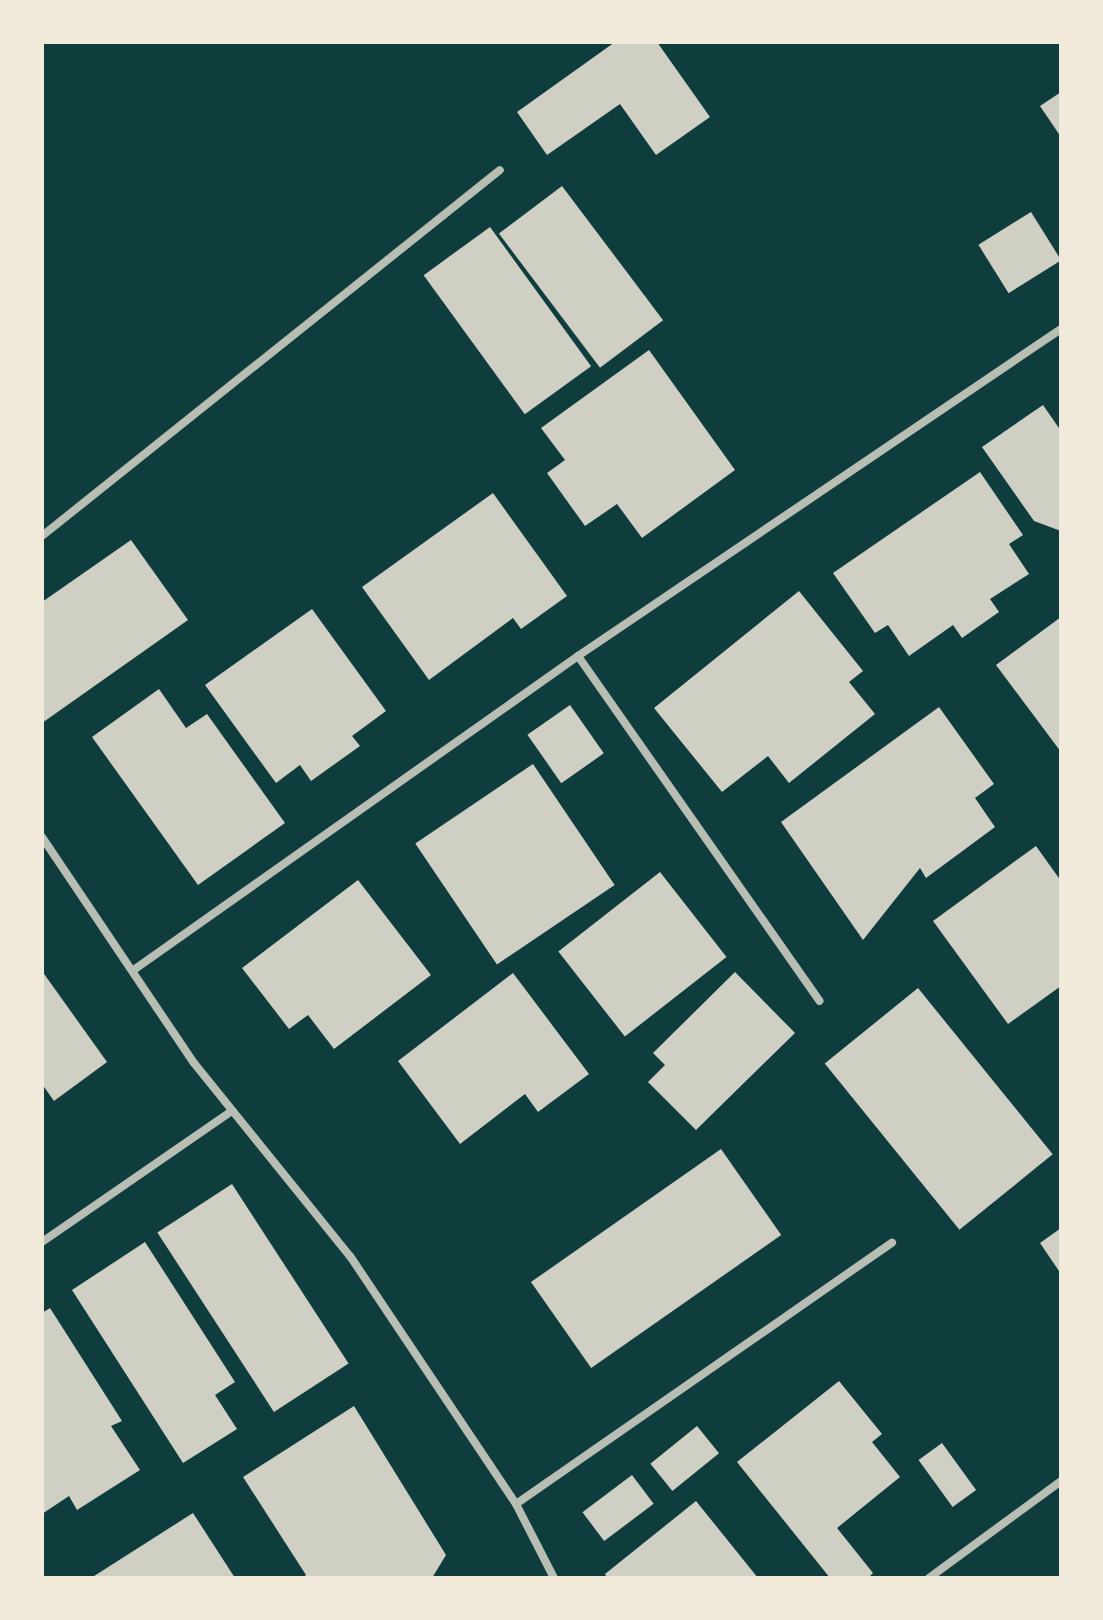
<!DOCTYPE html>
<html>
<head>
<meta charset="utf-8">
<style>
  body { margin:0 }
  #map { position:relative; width:1103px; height:1620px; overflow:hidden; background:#0f3d3e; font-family:"Nunito Sans",sans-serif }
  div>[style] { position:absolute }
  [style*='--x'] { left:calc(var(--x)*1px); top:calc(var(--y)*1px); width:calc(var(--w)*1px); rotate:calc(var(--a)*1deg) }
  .building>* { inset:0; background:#cfcfc3; transform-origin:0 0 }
  .minor>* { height:8px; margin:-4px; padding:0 4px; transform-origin:4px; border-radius:4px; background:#b8beb3 }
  span { translate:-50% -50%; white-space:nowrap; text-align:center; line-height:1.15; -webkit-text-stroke:6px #f1e9da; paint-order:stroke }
  .frame { position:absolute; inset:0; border:44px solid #f1e9da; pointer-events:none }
</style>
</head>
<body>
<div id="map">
  <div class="building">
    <i style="clip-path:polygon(615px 42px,657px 42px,710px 117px,656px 155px,620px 104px,547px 155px,517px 112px)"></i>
    <i style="clip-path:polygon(1061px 92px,1061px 137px,1040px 106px)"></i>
    <i style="left:562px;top:186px;width:168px;height:79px;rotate:53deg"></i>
    <i style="left:1031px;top:212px;width:57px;height:62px;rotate:58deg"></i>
    <i style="left:490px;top:227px;width:172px;height:82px;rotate:54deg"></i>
    <i style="clip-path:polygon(649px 350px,735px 470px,642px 538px,617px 504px,585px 526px,547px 473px,565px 460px,541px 428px)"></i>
    <i style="clip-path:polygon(1043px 405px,1061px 431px,1061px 531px,1034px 521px,982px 447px)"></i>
    <i style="clip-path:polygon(980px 472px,1023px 535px,1009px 544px,1029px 574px,990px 599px,999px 612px,962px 638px,953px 625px,909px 656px,888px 625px,875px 633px,833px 573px)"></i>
    <i style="clip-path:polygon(493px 493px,567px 596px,521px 629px,513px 618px,429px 680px,362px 587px)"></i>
    <i style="clip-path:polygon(131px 540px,188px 620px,42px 723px,42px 602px)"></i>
    <i style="clip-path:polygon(799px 591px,863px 671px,849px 682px,875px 714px,789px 783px,768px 756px,722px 792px,654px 708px)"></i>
    <i style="clip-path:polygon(312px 609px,386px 711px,352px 736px,360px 746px,311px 781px,300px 765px,276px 783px,205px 685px)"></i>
    <i style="clip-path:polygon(1061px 617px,1061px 752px,996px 665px)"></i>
    <i style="clip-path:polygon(159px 689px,186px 728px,207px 714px,285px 823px,198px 885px,92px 737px)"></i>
    <i style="left:570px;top:705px;width:59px;height:52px;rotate:55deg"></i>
    <i style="clip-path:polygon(939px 707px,994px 784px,975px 798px,995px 827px,926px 878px,920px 868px,863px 940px,781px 822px)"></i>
    <i style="left:533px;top:764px;width:146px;height:142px;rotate:56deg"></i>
    <i style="clip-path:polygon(1036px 846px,1061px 881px,1061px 986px,1008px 1024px,933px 921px)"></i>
    <i style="left:660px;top:872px;width:108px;height:129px;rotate:52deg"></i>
    <i style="clip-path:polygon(358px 880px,431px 975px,334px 1049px,308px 1015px,289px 1029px,242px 968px)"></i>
    <i style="clip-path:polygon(42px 971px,107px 1062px,54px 1101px,42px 1084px)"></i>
    <i style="clip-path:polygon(735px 972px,795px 1033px,696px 1130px,648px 1082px,665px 1065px,653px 1053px)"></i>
    <i style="clip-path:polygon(513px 973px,589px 1074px,538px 1112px,525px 1094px,460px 1144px,398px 1061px)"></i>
    <i style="left:918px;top:988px;width:214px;height:120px;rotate:51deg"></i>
    <i style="left:721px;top:1149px;width:105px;height:232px;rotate:55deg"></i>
    <i style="left:232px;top:1184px;width:214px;height:89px;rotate:57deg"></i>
    <i style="clip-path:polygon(1061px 1228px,1061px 1274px,1040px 1243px)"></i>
    <i style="clip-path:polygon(145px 1242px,235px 1382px,215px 1395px,237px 1429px,183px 1463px,72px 1290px)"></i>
    <i style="clip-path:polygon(50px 1308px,122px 1421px,111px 1426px,140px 1470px,77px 1510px,69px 1496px,42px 1514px,42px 1313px)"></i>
    <i style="clip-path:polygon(839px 1381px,882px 1434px,872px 1442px,900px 1477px,837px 1528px,873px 1573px,868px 1578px,830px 1578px,737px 1462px)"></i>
    <i style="clip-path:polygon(354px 1406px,446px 1555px,432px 1578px,302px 1578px,306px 1575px,243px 1477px)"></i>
    <i style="left:697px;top:1426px;width:35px;height:60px;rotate:51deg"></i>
    <i style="left:942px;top:1443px;width:58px;height:29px;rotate:54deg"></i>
    <i style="left:632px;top:1475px;width:36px;height:62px;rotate:53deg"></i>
    <i style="clip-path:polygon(696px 1501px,758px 1578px,607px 1578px,605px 1574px)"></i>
    <i style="clip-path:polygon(193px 1513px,235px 1578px,91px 1578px)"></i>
  </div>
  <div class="minor">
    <i style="--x:42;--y:536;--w:586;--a:-38.63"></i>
    <i style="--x:578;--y:656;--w:421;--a:55"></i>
    <i style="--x:42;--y:837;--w:272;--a:56.1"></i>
    <i style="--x:194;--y:1063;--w:248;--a:51.1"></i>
    <i style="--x:350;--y:1256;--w:298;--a:56.2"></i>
    <i style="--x:516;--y:1504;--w:83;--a:62.8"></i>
    <i style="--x:135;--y:969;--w:542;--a:-35.24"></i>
    <i style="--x:578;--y:656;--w:583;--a:-34.1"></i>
    <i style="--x:42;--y:1242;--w:231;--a:-34.6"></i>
    <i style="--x:516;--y:1504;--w:458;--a:-34.8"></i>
    <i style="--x:929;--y:1578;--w:164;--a:-36.3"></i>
  </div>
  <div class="frame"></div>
</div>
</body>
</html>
